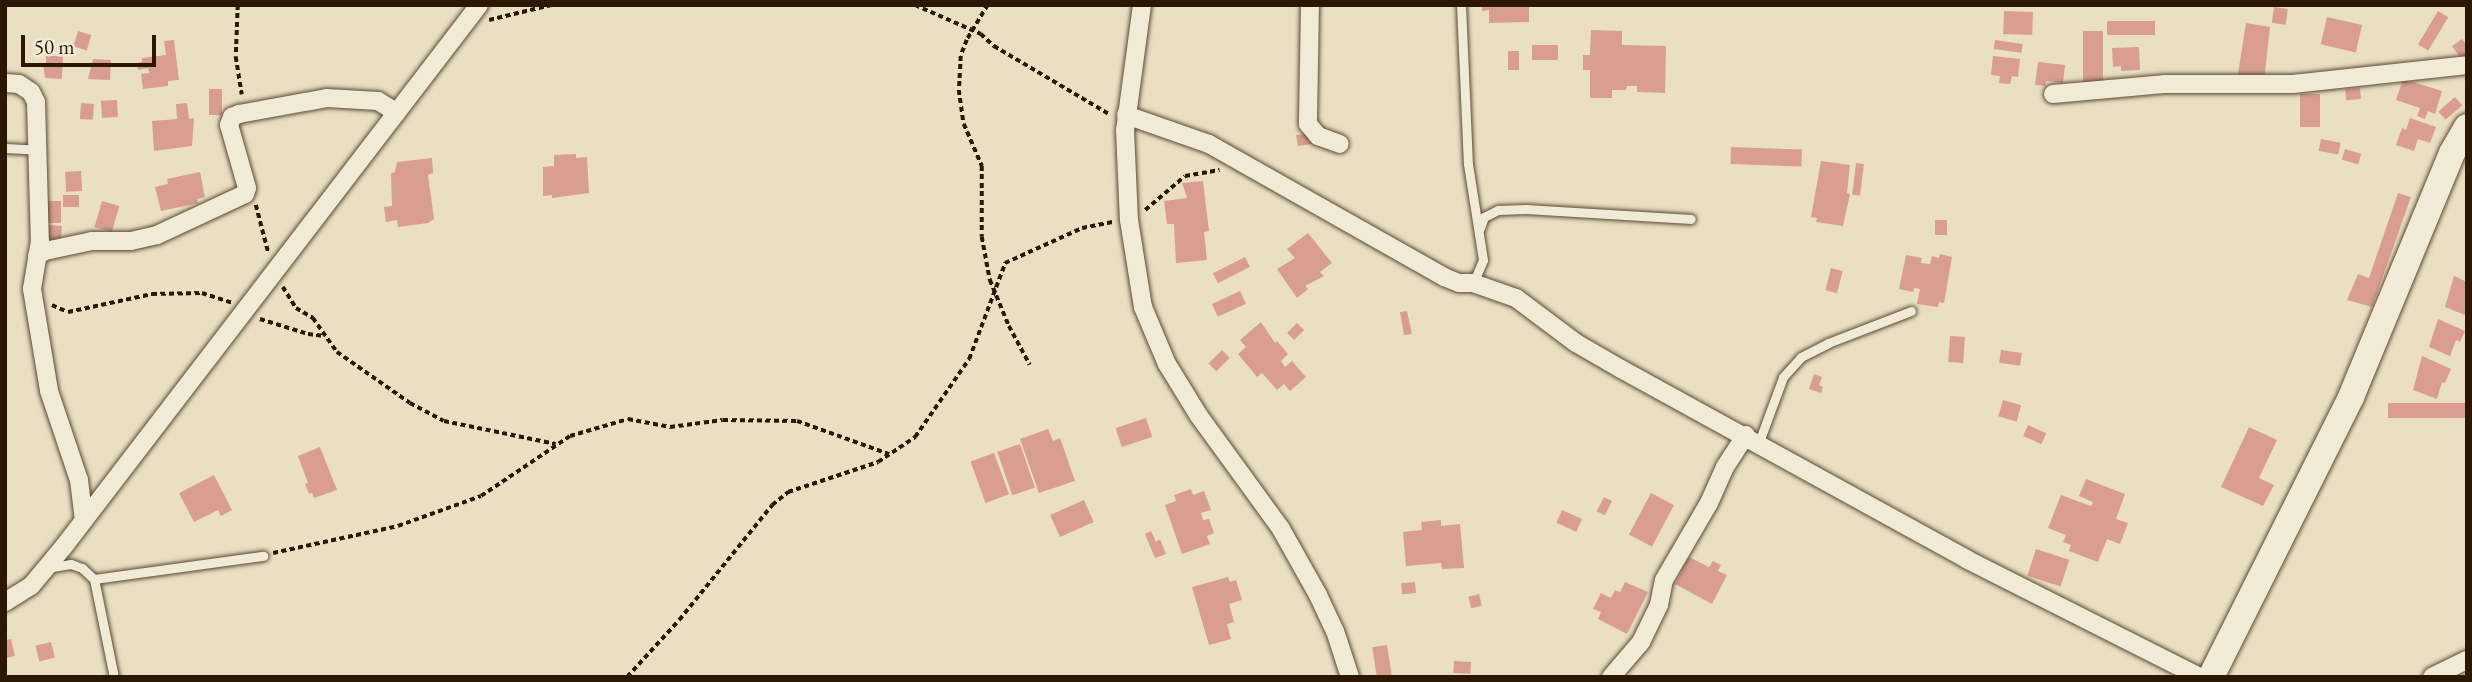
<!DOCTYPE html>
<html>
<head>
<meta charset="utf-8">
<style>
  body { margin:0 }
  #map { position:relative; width:2472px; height:682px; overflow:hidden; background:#eadfc2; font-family:"EB Garamond",serif }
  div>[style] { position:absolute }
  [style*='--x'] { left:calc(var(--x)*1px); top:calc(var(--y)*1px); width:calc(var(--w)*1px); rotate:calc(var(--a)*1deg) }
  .building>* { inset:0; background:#d99e8f; transform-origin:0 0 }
  .path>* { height:3.5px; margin-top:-1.75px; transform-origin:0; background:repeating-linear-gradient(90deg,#2b1704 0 5px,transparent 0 8.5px) }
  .roads { filter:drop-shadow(0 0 2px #5b4934) drop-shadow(0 0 2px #5b4934) }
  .lane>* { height:9px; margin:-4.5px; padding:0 4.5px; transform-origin:4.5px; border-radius:4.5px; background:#f1ead7 }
  .street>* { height:18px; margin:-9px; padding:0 9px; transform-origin:9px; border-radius:9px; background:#f1ead7 }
  .secondary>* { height:26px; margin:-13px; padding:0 13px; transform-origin:13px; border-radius:13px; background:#f1ead7 }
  span { translate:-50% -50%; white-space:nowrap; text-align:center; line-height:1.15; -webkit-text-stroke:5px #f1ead7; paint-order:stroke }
  .frame { position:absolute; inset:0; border:7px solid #2b1704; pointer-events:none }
  .scale { position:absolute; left:21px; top:35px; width:135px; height:32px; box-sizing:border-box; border:4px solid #2b1704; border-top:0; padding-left:9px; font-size:21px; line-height:24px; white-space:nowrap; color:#2b1704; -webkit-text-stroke:5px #f1ead7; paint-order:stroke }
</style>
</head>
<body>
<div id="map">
  <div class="building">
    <i style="clip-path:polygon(1482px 5px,1529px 6px,1529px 22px,1489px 23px,1489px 10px,1482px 11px)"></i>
    <i style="left:2274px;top:7px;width:14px;height:16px;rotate:8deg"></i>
    <i style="left:2004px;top:11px;width:29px;height:23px;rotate:2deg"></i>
    <i style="left:2438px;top:11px;width:12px;height:39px;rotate:31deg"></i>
    <i style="left:2327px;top:17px;width:36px;height:28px;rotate:13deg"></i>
    <i style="left:2107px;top:21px;width:48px;height:14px"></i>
    <i style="clip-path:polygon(2246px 23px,2270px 27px,2264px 81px,2237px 80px)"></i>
    <i style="clip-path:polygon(1591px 30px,1622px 31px,1622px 45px,1666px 46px,1665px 93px,1637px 92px,1637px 86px,1627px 86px,1626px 90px,1612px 90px,1612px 98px,1590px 98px,1590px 70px,1583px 70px,1583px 55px,1590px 55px)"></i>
    <i style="left:78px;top:31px;width:14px;height:16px;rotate:17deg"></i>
    <i style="left:2083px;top:31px;width:20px;height:58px"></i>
    <i style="clip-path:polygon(2462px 39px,2467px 46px,2467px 57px,2462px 60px,2452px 46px)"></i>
    <i style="clip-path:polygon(174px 40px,179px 80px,168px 81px,168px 86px,143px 89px,141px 74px,149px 73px,148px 68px,138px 70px,137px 63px,142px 62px,142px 58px,166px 55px,164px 41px)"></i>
    <i style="left:1995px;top:40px;width:28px;height:9px;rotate:8deg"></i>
    <i style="left:1532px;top:45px;width:26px;height:15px"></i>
    <i style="clip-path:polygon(2139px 47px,2140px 70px,2121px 71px,2121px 66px,2113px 67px,2112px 48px)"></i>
    <i style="left:1508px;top:51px;width:11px;height:19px"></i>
    <i style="clip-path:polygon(46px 56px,63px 56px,62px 79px,45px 78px,43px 64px,46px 64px)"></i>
    <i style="clip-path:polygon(1993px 56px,2020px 59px,2018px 77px,2012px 76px,2010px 84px,1999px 83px,2000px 76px,1991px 75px)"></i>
    <i style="clip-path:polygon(93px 59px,111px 60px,110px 80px,88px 79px)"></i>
    <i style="clip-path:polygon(2038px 62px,2065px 65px,2063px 83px,2046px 81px,2046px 86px,2035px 85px)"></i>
    <i style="clip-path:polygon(2403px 79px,2442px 91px,2435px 114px,2428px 111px,2425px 119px,2417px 116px,2420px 108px,2396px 100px)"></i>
    <i style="left:2360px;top:88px;width:11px;height:15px;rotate:85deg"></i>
    <i style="left:209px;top:89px;width:13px;height:26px"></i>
    <i style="left:2300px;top:94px;width:20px;height:33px"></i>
    <i style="left:2455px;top:97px;width:11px;height:22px;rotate:49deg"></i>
    <i style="left:117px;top:100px;width:17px;height:16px;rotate:87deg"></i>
    <i style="left:81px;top:103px;width:13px;height:16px;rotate:4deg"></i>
    <i style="clip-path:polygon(187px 103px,189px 119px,194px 118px,192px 146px,154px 151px,152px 121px,177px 119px,176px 104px)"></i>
    <i style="clip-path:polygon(2410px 118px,2436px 127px,2430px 143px,2418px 139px,2414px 151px,2396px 145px,2402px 128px,2406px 130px)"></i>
    <i style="clip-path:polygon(1312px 134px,1313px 144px,1298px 146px,1296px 135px)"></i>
    <i style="left:2321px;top:139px;width:20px;height:12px;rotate:11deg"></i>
    <i style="left:1731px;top:147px;width:71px;height:17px;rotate:2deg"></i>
    <i style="left:2345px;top:149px;width:17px;height:11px;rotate:17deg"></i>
    <i style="clip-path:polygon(576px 154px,576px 158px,587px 157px,589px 193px,552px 198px,552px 195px,543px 196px,543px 167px,554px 166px,554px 155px)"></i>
    <i style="clip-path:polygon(432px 158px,433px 173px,428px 175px,434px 219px,428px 223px,398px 227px,397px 220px,386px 222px,384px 207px,392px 206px,391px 173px,395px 172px,397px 162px)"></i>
    <i style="clip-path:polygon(1821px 161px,1850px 165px,1847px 193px,1850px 194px,1843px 226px,1816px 222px,1817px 218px,1811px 217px)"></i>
    <i style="left:1856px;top:163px;width:8px;height:32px;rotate:7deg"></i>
    <i style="left:81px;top:171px;width:20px;height:16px;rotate:87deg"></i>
    <i style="clip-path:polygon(200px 172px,205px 197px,197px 199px,198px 203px,161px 211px,155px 187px,168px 184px,167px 179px)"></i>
    <i style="clip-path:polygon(1203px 181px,1209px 231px,1204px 232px,1207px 260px,1176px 263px,1174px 224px,1167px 224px,1164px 201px,1187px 198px,1182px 183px)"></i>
    <i style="clip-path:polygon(2398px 193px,2411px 197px,2372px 307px,2347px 300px,2358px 274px,2369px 278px)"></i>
    <i style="left:63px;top:195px;width:16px;height:12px"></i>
    <i style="left:61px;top:201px;width:22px;height:17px;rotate:90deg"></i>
    <i style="left:102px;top:201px;width:18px;height:27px;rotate:16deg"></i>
    <i style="left:1935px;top:220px;width:12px;height:15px"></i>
    <i style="left:48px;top:225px;width:14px;height:20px;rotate:4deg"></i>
    <i style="clip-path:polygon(1308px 233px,1332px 263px,1320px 272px,1324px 276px,1305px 286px,1308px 289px,1297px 298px,1277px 269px,1295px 258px,1287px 249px)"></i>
    <i style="clip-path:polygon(1940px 254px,1952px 257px,1944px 303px,1939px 302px,1938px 307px,1917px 304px,1920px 289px,1914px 288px,1913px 292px,1899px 289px,1906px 255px,1922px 258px,1921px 263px,1930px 264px,1932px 256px,1939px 258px)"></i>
    <i style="left:1245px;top:257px;width:11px;height:36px;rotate:63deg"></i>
    <i style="left:1831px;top:268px;width:12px;height:23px;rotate:14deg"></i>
    <i style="clip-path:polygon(2454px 276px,2467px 282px,2465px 315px,2445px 307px)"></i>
    <i style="left:1240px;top:291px;width:14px;height:31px;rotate:65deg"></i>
    <i style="clip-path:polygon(1407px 311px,1412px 334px,1404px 335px,1400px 312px)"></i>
    <i style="clip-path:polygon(2438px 319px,2465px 331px,2460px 342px,2456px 340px,2450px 356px,2429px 347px)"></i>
    <i style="clip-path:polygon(1261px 322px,1275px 343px,1277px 341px,1288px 354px,1281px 361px,1285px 367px,1292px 361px,1306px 377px,1290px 391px,1284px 384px,1277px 390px,1262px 373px,1257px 377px,1238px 354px,1246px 347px,1240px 340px)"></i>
    <i style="left:1297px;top:323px;width:10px;height:14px;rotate:45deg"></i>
    <i style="left:1950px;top:336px;width:15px;height:26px;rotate:4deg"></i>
    <i style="left:1222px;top:350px;width:11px;height:19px;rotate:45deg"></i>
    <i style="left:2001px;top:350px;width:21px;height:13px;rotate:8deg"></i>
    <i style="clip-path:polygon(2422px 356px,2451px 369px,2445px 383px,2442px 382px,2437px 399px,2413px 390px)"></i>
    <i style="clip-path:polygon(1814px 374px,1822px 377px,1819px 385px,1823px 387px,1821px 393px,1809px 389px)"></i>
    <i style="left:2003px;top:400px;width:19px;height:17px;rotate:16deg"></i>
    <i style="left:2467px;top:403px;width:15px;height:79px;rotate:90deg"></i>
    <i style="left:1146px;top:418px;width:20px;height:32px;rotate:72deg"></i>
    <i style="left:2028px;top:425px;width:20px;height:12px;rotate:24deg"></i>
    <i style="clip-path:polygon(2249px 427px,2277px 440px,2259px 478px,2274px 485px,2263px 506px,2221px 487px)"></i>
    <i style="clip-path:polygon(1048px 429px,1053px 441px,1060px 438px,1075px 481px,1039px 493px,1020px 439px)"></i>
    <i style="left:1020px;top:444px;width:46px;height:24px;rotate:71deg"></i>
    <i style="clip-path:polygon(320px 447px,337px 490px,314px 498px,312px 493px,309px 494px,305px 484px,308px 483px,298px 456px)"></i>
    <i style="left:994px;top:453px;width:44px;height:25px;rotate:70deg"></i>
    <i style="clip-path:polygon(214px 475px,232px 510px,221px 516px,218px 510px,194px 522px,179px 493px)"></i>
    <i style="clip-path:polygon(2086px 479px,2125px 494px,2116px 519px,2128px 523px,2120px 544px,2107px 539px,2098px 562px,2069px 551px,2071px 545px,2063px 542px,2066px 535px,2048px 528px,2061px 495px,2091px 506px,2093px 502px,2079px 496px)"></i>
    <i style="clip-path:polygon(1191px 489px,1193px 495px,1204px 491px,1211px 510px,1201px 513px,1203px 520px,1209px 519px,1214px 533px,1207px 536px,1210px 544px,1182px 554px,1165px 505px,1176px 501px,1174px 495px)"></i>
    <i style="left:1651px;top:493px;width:26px;height:47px;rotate:28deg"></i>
    <i style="left:1604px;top:497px;width:9px;height:16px;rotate:27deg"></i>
    <i style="left:1084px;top:500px;width:24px;height:37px;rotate:66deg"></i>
    <i style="left:1562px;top:510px;width:22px;height:14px;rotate:24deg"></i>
    <i style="clip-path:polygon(1441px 520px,1441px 526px,1460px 524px,1464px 568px,1442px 569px,1441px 563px,1406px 566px,1403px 532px,1422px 530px,1421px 522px)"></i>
    <i style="clip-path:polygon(1151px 531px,1156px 542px,1160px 539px,1166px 554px,1155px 558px,1145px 534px)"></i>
    <i style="left:2036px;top:549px;width:35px;height:28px;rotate:18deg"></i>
    <i style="clip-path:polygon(1689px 557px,1709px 567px,1713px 561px,1721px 565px,1718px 571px,1727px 575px,1712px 604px,1675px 584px)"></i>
    <i style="clip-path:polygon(1228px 577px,1230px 582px,1236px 580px,1242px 600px,1229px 604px,1234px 622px,1227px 624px,1231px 639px,1209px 645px,1192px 587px)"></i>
    <i style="left:1415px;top:582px;width:11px;height:14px;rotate:85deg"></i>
    <i style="clip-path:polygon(1625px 582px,1648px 592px,1627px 634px,1598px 619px,1601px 612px,1593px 609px,1601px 593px,1611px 598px,1615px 590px,1620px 592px)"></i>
    <i style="left:1479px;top:594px;width:12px;height:11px;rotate:76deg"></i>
    <i style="clip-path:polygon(11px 639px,15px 656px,5px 658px,5px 640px)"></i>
    <i style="left:51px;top:642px;width:16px;height:16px;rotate:76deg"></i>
    <i style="left:1387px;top:645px;width:32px;height:15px;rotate:81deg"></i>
    <i style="left:1454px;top:661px;width:17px;height:12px;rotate:3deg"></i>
  </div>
  <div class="path">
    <i style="--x:238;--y:5;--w:52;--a:92.2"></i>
    <i style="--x:236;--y:57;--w:38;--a:81"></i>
    <i style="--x:915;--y:5;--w:72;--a:23.7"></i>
    <i style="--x:981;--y:34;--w:18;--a:43"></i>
    <i style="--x:994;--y:46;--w:134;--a:30.6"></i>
    <i style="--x:988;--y:5;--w:41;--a:121"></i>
    <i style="--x:967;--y:40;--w:17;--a:111"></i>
    <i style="--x:961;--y:56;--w:34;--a:93"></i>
    <i style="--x:959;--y:90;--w:34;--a:82"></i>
    <i style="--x:964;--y:124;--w:46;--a:66.8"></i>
    <i style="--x:982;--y:166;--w:71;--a:90"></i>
    <i style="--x:982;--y:237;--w:44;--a:79.5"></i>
    <i style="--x:990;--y:280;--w:50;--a:67.6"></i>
    <i style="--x:1009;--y:326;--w:44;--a:61.7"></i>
    <i style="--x:489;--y:20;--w:64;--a:-13.6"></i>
    <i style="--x:256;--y:205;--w:48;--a:75.4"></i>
    <i style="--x:1145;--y:210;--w:52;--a:-40.4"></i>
    <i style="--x:1185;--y:176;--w:35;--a:-10"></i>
    <i style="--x:283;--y:287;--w:25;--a:58"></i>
    <i style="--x:296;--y:308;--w:20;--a:30"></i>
    <i style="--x:313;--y:318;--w:42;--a:54.8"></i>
    <i style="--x:337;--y:352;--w:89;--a:34.9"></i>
    <i style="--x:410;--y:403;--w:38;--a:28"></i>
    <i style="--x:444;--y:421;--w:114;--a:11.6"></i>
    <i style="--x:52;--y:305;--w:17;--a:24"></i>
    <i style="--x:68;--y:312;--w:86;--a:-12.1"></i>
    <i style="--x:152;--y:294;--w:50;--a:-1.1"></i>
    <i style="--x:202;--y:293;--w:32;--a:18"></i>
    <i style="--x:260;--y:319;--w:50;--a:17.4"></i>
    <i style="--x:308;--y:334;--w:17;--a:7"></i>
    <i style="--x:273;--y:553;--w:128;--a:-12.2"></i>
    <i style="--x:398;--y:526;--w:88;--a:-19.9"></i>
    <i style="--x:481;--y:496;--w:107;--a:-34"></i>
    <i style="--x:570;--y:436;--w:60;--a:-16.3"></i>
    <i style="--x:628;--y:419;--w:43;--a:10.8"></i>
    <i style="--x:670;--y:427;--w:53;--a:-7.5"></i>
    <i style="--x:723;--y:420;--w:74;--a:0.8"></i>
    <i style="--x:797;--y:421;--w:98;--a:19.7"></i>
    <i style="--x:627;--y:677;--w:77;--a:-47.6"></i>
    <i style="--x:679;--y:620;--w:148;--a:-51"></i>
    <i style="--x:772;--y:505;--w:21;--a:-39"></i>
    <i style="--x:788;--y:492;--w:95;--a:-18.4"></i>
    <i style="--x:878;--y:462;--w:45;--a:-34"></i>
    <i style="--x:915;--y:437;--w:95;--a:-55.3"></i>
    <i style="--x:969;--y:359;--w:103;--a:-69.4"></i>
    <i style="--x:1005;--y:263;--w:85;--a:-24.4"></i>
    <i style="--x:1082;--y:228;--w:31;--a:-11"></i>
  </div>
  <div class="roads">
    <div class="lane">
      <i style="--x:1461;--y:5;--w:159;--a:87.5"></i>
      <i style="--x:1468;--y:164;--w:97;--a:81.1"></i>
      <i style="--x:1483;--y:260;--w:25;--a:113"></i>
      <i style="--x:5;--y:148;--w:33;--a:3"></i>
      <i style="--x:1480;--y:228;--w:12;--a:-70"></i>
      <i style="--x:1484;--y:217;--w:16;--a:-27"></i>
      <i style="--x:1498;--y:210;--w:28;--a:-2"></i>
      <i style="--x:1526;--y:209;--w:165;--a:3.5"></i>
      <i style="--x:1759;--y:442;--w:69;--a:-69.7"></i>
      <i style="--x:1783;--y:377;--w:27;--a:-48"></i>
      <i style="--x:1801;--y:357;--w:30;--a:-27"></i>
      <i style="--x:1828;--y:343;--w:89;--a:-21.1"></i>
      <i style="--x:52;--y:567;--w:19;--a:-9"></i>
      <i style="--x:71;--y:564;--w:12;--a:20"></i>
      <i style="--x:82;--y:568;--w:16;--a:43"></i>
      <i style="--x:94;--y:579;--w:100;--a:78.5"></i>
      <i style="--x:94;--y:579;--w:171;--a:-7.8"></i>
    </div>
    <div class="street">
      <i style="--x:1142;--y:5;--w:126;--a:97.7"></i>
      <i style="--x:1125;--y:130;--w:90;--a:87.5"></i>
      <i style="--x:1129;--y:220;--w:88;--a:80.9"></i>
      <i style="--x:1143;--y:307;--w:62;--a:67.2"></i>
      <i style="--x:1167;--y:364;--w:61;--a:58.4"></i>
      <i style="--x:1199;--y:416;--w:140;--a:54"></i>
      <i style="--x:1281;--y:529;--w:76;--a:60.7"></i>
      <i style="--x:1318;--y:595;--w:40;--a:65"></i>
      <i style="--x:1335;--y:631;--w:48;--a:71.9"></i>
      <i style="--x:1310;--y:5;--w:119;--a:91"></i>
      <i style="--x:1308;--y:124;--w:16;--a:50"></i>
      <i style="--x:1318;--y:136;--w:23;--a:20"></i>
      <i style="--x:5;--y:83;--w:14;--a:4"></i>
      <i style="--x:19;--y:84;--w:14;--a:34"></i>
      <i style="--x:31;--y:92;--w:11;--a:63"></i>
      <i style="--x:36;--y:102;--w:139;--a:88.4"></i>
      <i style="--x:40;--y:241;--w:49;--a:99.5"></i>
      <i style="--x:32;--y:289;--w:103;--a:80.5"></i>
      <i style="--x:49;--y:391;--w:94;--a:71.4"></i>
      <i style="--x:79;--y:480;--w:39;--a:83"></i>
      <i style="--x:2053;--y:94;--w:111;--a:-5.1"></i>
      <i style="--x:2164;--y:84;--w:129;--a:0"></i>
      <i style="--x:2293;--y:84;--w:175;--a:-6.2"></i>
      <i style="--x:1126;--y:115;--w:88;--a:19.3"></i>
      <i style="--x:1209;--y:144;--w:270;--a:29.5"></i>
      <i style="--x:1444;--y:277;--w:16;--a:22"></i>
      <i style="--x:1459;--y:283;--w:14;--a:0"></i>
      <i style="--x:1473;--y:283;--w:46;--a:19.2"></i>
      <i style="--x:1516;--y:298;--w:75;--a:36.9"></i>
      <i style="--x:1576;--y:343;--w:52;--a:30"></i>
      <i style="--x:1621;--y:369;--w:396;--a:28.8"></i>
      <i style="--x:1968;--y:560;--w:260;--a:26.8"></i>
      <i style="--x:37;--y:256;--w:9;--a:-32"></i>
      <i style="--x:45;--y:251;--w:48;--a:-12"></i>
      <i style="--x:92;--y:241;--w:39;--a:0"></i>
      <i style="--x:131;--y:241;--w:27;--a:-13"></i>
      <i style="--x:157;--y:235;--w:97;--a:-25"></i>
      <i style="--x:245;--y:194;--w:6;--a:-72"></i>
      <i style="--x:247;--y:188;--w:66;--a:-105.9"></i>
      <i style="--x:229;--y:125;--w:9;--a:-69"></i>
      <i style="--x:232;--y:117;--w:8;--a:-23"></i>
      <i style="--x:239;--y:114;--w:89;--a:-10.3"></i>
      <i style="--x:327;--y:98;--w:51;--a:3.4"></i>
      <i style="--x:378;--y:101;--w:22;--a:32"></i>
      <i style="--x:5;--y:602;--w:31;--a:-32"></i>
      <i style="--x:31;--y:586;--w:53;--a:-50.3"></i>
      <i style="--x:65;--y:545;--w:680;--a:-52.52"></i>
      <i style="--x:1611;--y:677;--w:46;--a:-49.4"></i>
      <i style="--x:1641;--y:642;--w:41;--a:-64.1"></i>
      <i style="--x:1659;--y:605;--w:25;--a:-79"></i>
      <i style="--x:1664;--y:580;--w:89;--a:-59.7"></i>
      <i style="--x:1709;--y:503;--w:39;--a:-66"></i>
      <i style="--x:1725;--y:467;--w:38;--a:-57"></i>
      <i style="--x:2432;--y:677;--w:39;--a:-26"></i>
    </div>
    <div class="secondary">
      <i style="--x:2211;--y:677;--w:313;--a:-63.4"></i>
      <i style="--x:2351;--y:397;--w:264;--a:-67.5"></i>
      <i style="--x:2452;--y:153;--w:30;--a:-60"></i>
    </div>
  </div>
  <div class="frame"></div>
  <div class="scale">50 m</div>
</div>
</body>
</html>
